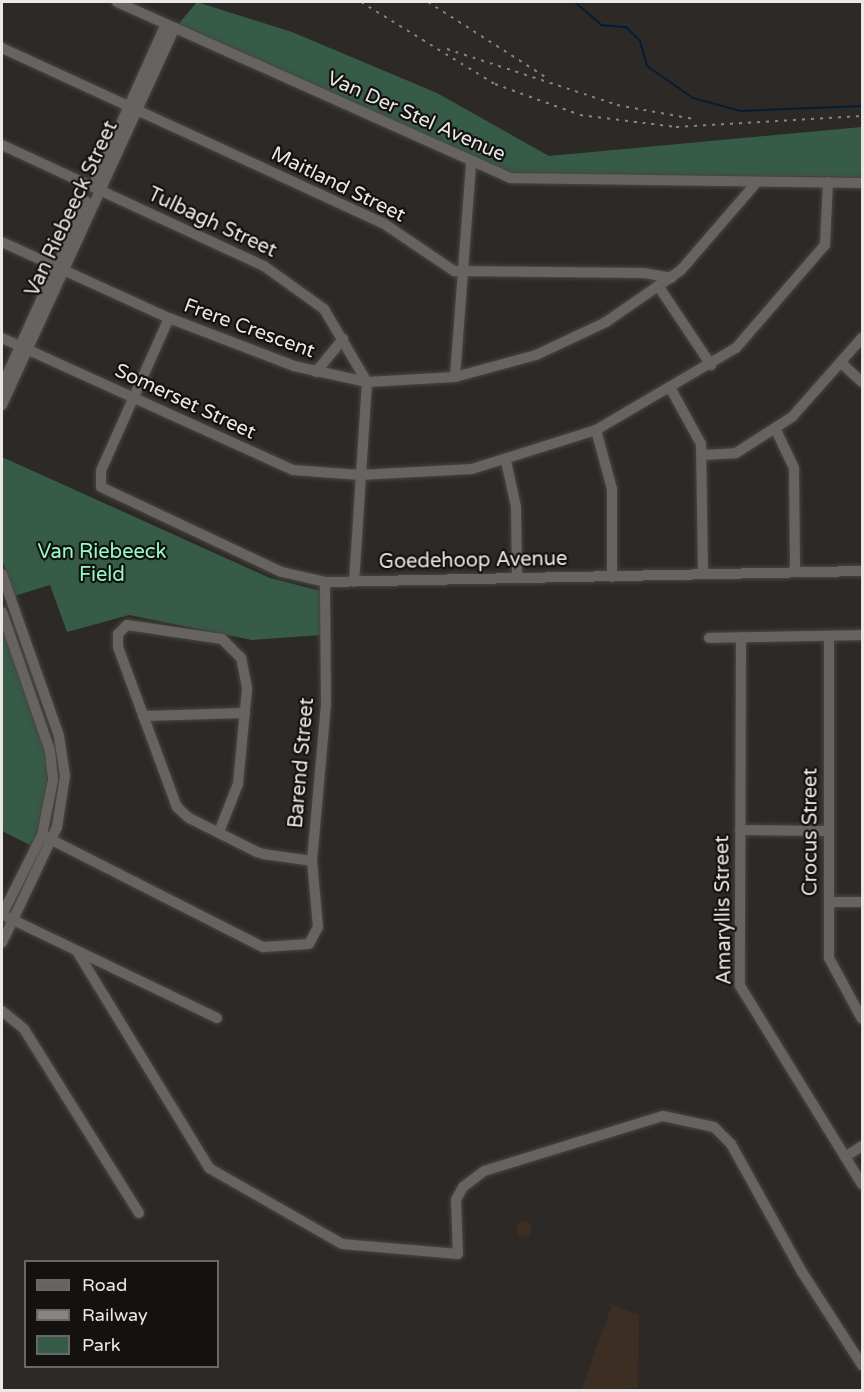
<!DOCTYPE html>
<html>
<head>
<meta charset="utf-8">
<style>
  body { margin:0 }
  #map { position:relative; width:864px; height:1392px; overflow:hidden; background:#2d2927; font-family:"Varela Round",sans-serif }
  div>[style] { position:absolute }
  [style*='--x'] { left:calc(var(--x)*1px); top:calc(var(--y)*1px); width:calc(var(--w)*1px); rotate:calc(var(--a)*1deg) }
  .industrial>* { inset:0; background:#3d2e23 }
  .round { border-radius:50% }
  .green>* { inset:0; background:#365c48 }
  .stream>* { height:2px; margin:-1px; padding:0 1px; transform-origin:1px; border-radius:1px; background:#051d33 }
  .roads { filter:drop-shadow(0 0 2px #484543) drop-shadow(0 0 2px #484543) }
  .minor>* { height:10px; margin:-5px; padding:0 5px; transform-origin:5px; border-radius:5px; background:#676360 }
  .rail>* { height:2px; margin-top:-1px; transform-origin:0; background:repeating-linear-gradient(90deg,#878482 0 3px,transparent 0 9px) }
  span { translate:-50% -50%; white-space:nowrap; text-align:center; line-height:1.15; -webkit-text-stroke:4.5px #141211; paint-order:stroke }
  .street-label { font-size:20px; color:#eae7e6 }
  .park-label { font-size:20px; color:#95fac7 }
  .frame { position:absolute; inset:0; border:3px solid #eae7e6; pointer-events:none }
  .legend { position:absolute; left:24px; top:1260px; width:195px; height:108px; box-sizing:border-box; background:#141211; border:2px solid #6a6766; margin:0; padding:8px 10px; list-style:none; font-size:18px; color:#eae7e6 }
  .legend li { display:flex; align-items:center; gap:12px; height:30px }
  .legend b { width:30px; border:2px solid #6a6766 }
</style>
</head>
<body>
<div id="map">
  <div class="industrial">
    <i class="round" style="left:516px;top:1221px;width:16px;height:16px"></i>
    <i style="clip-path:polygon(612px 1305px,639px 1315px,638px 1388px,581px 1390px)"></i>
  </div>
  <div class="green">
    <i style="clip-path:polygon(197px 2px,292px 32px,437px 93px,549px 156px,862px 127px,862px 177px,512px 174px,175px 28px)"></i>
    <i style="clip-path:polygon(2px 457px,270px 578px,321px 591px,321px 635px,252px 640px,129px 615px,67px 632px,50px 585px,14px 596px,2px 560px)"></i>
    <i style="clip-path:polygon(2px 626px,48px 758px,46px 801px,32px 846px,2px 831px)"></i>
  </div>
  <div class="stream">
    <i style="--x:575;--y:2;--w:35;--a:41"></i>
    <i style="--x:601;--y:25;--w:25;--a:5"></i>
    <i style="--x:626;--y:27;--w:20;--a:45"></i>
    <i style="--x:640;--y:41;--w:26;--a:74"></i>
    <i style="--x:647;--y:66;--w:56;--a:34.8"></i>
    <i style="--x:693;--y:98;--w:50;--a:15.2"></i>
    <i style="--x:741;--y:111;--w:121;--a:-2.4"></i>
  </div>
  <div class="roads">
    <div class="minor">
      <i style="--x:117;--y:2;--w:431;--a:24.1"></i>
      <i style="--x:510;--y:178;--w:352;--a:0.8"></i>
      <i style="--x:2;--y:48;--w:419;--a:24.7"></i>
      <i style="--x:383;--y:223;--w:86;--a:34.1"></i>
      <i style="--x:454;--y:271;--w:190;--a:0.6"></i>
      <i style="--x:644;--y:273;--w:28;--a:10"></i>
      <i style="--x:2;--y:145;--w:289;--a:24.8"></i>
      <i style="--x:264;--y:266;--w:74;--a:35.6"></i>
      <i style="--x:324;--y:309;--w:85;--a:59.5"></i>
      <i style="--x:367;--y:382;--w:200;--a:93.7"></i>
      <i style="--x:94;--y:184;--w:175;--a:-65.8"></i>
      <i style="--x:2;--y:242;--w:183;--a:24.5"></i>
      <i style="--x:169;--y:318;--w:134;--a:21"></i>
      <i style="--x:294;--y:366;--w:75;--a:12.4"></i>
      <i style="--x:367;--y:382;--w:88;--a:-3.3"></i>
      <i style="--x:455;--y:377;--w:84;--a:-15.2"></i>
      <i style="--x:536;--y:355;--w:77;--a:-25.2"></i>
      <i style="--x:606;--y:322;--w:91;--a:-34.7"></i>
      <i style="--x:681;--y:270;--w:116;--a:-49.2"></i>
      <i style="--x:659;--y:287;--w:94;--a:56.3"></i>
      <i style="--x:169;--y:318;--w:167;--a:114"></i>
      <i style="--x:101;--y:471;--w:16;--a:90"></i>
      <i style="--x:101;--y:487;--w:200;--a:25.2"></i>
      <i style="--x:282;--y:572;--w:44;--a:13.1"></i>
      <i style="--x:325;--y:582;--w:537;--a:-1.17"></i>
      <i style="--x:2;--y:338;--w:320;--a:24.4"></i>
      <i style="--x:293;--y:470;--w:67;--a:4.3"></i>
      <i style="--x:360;--y:475;--w:112;--a:-3.1"></i>
      <i style="--x:472;--y:469;--w:130;--a:-17.5"></i>
      <i style="--x:596;--y:430;--w:162;--a:-30.4"></i>
      <i style="--x:736;--y:348;--w:136;--a:-49.2"></i>
      <i style="--x:825;--y:245;--w:63;--a:-87.3"></i>
      <i style="--x:841;--y:363;--w:28;--a:42"></i>
      <i style="--x:316;--y:372;--w:43;--a:-50.7"></i>
      <i style="--x:455;--y:377;--w:215;--a:-85.7"></i>
      <i style="--x:2;--y:386;--w:203;--a:-65.6"></i>
      <i style="--x:672;--y:391;--w:60;--a:61.3"></i>
      <i style="--x:701;--y:444;--w:130;--a:89.1"></i>
      <i style="--x:2;--y:405;--w:415;--a:-65.4"></i>
      <i style="--x:775;--y:428;--w:44;--a:64.6"></i>
      <i style="--x:794;--y:468;--w:104;--a:89.4"></i>
      <i style="--x:596;--y:430;--w:61;--a:74.8"></i>
      <i style="--x:612;--y:489;--w:88;--a:90"></i>
      <i style="--x:702;--y:455;--w:34;--a:-3"></i>
      <i style="--x:736;--y:453;--w:67;--a:-32.7"></i>
      <i style="--x:792;--y:417;--w:106;--a:-48.5"></i>
      <i style="--x:506;--y:461;--w:47;--a:77.7"></i>
      <i style="--x:516;--y:507;--w:71;--a:89.2"></i>
      <i style="--x:2;--y:574;--w:172;--a:70.6"></i>
      <i style="--x:59;--y:736;--w:40;--a:81.5"></i>
      <i style="--x:65;--y:776;--w:52;--a:98.9"></i>
      <i style="--x:57;--y:827;--w:128;--a:115.4"></i>
      <i style="--x:2;--y:612;--w:147;--a:70.9"></i>
      <i style="--x:50;--y:751;--w:29;--a:84"></i>
      <i style="--x:53;--y:780;--w:56;--a:101.3"></i>
      <i style="--x:42;--y:835;--w:89;--a:116.6"></i>
      <i style="--x:829;--y:636;--w:322;--a:90"></i>
      <i style="--x:829;--y:958;--w:69;--a:61.6"></i>
      <i style="--x:741;--y:637;--w:349;--a:90.2"></i>
      <i style="--x:740;--y:986;--w:233;--a:58.4"></i>
      <i style="--x:709;--y:638;--w:153;--a:-1.1"></i>
      <i style="--x:143;--y:716;--w:102;--a:-1.7"></i>
      <i style="--x:740;--y:830;--w:89;--a:0.6"></i>
      <i style="--x:219;--y:832;--w:52;--a:-68.4"></i>
      <i style="--x:238;--y:784;--w:96;--a:-84.6"></i>
      <i style="--x:247;--y:688;--w:31;--a:-101"></i>
      <i style="--x:241;--y:658;--w:27;--a:-135"></i>
      <i style="--x:222;--y:639;--w:96;--a:-171.6"></i>
      <i style="--x:127;--y:625;--w:13;--a:135"></i>
      <i style="--x:118;--y:634;--w:13;--a:90"></i>
      <i style="--x:118;--y:647;--w:171;--a:69.8"></i>
      <i style="--x:177;--y:807;--w:16;--a:43"></i>
      <i style="--x:189;--y:818;--w:76;--a:26.6"></i>
      <i style="--x:257;--y:852;--w:6;--a:18"></i>
      <i style="--x:263;--y:854;--w:49;--a:8.1"></i>
      <i style="--x:42;--y:835;--w:248;--a:26.9"></i>
      <i style="--x:263;--y:947;--w:46;--a:-3.7"></i>
      <i style="--x:309;--y:944;--w:19;--a:-62"></i>
      <i style="--x:318;--y:927;--w:66;--a:-95.2"></i>
      <i style="--x:312;--y:861;--w:158;--a:-84.9"></i>
      <i style="--x:326;--y:704;--w:122;--a:-90.5"></i>
      <i style="--x:829;--y:902;--w:33;--a:0"></i>
      <i style="--x:7;--y:917;--w:233;--a:25.7"></i>
      <i style="--x:78;--y:953;--w:252;--a:58.6"></i>
      <i style="--x:209;--y:1168;--w:153;--a:29.7"></i>
      <i style="--x:342;--y:1244;--w:116;--a:4.9"></i>
      <i style="--x:458;--y:1254;--w:54;--a:-92.1"></i>
      <i style="--x:456;--y:1200;--w:15;--a:-62"></i>
      <i style="--x:463;--y:1187;--w:26;--a:-37"></i>
      <i style="--x:484;--y:1171;--w:187;--a:-17.1"></i>
      <i style="--x:663;--y:1116;--w:52;--a:12.2"></i>
      <i style="--x:714;--y:1127;--w:24;--a:45"></i>
      <i style="--x:731;--y:1144;--w:146;--a:61"></i>
      <i style="--x:802;--y:1272;--w:111;--a:57.2"></i>
      <i style="--x:2;--y:1011;--w:28;--a:39"></i>
      <i style="--x:24;--y:1029;--w:217;--a:58"></i>
      <i style="--x:845;--y:1157;--w:20;--a:-33"></i>
    </div>
  </div>
  <div class="rail">
    <i style="--x:361;--y:2;--w:157;--a:31.5"></i>
    <i style="--x:495;--y:84;--w:90;--a:20"></i>
    <i style="--x:580;--y:115;--w:97;--a:7.1"></i>
    <i style="--x:676;--y:127;--w:186;--a:-3.4"></i>
    <i style="--x:428;--y:2;--w:141;--a:32.6"></i>
    <i style="--x:447;--y:49;--w:179;--a:18.2"></i>
    <i style="--x:617;--y:105;--w:78;--a:10.3"></i>
  </div>
  <div class="street-label">
    <span style="left:416px;top:117px;rotate:24deg">Van Der Stel Avenue</span>
    <span style="left:338px;top:185px;rotate:26deg">Maitland Street</span>
    <span style="left:72px;top:209px;rotate:-65deg">Van Riebeeck Street</span>
    <span style="left:212px;top:223px;rotate:25deg">Tulbagh Street</span>
    <span style="left:249px;top:329px;rotate:20deg">Frere Crescent</span>
    <span style="left:185px;top:402px;rotate:25deg">Somerset Street</span>
    <span style="left:473px;top:561px;rotate:-1deg">Goedehoop Avenue</span>
    <span style="left:302px;top:763px;rotate:-85deg">Barend Street</span>
    <span style="left:811px;top:832px;rotate:-90deg">Crocus Street</span>
    <span style="left:724px;top:910px;rotate:-91deg">Amaryllis Street</span>
  </div>
  <div class="park-label">
    <span style="left:102px;top:564px">Van Riebeeck<br>Field</span>
  </div>
  <div class="frame"></div>
  <ul class="legend">
  <li><b style="height:8px;background:#676360"></b>Road</li>
  <li><b style="height:8px;background:#878482"></b>Railway</li>
  <li><b style="height:16px;background:#365c48"></b>Park</li>
  </ul>
</div>
</body>
</html>
